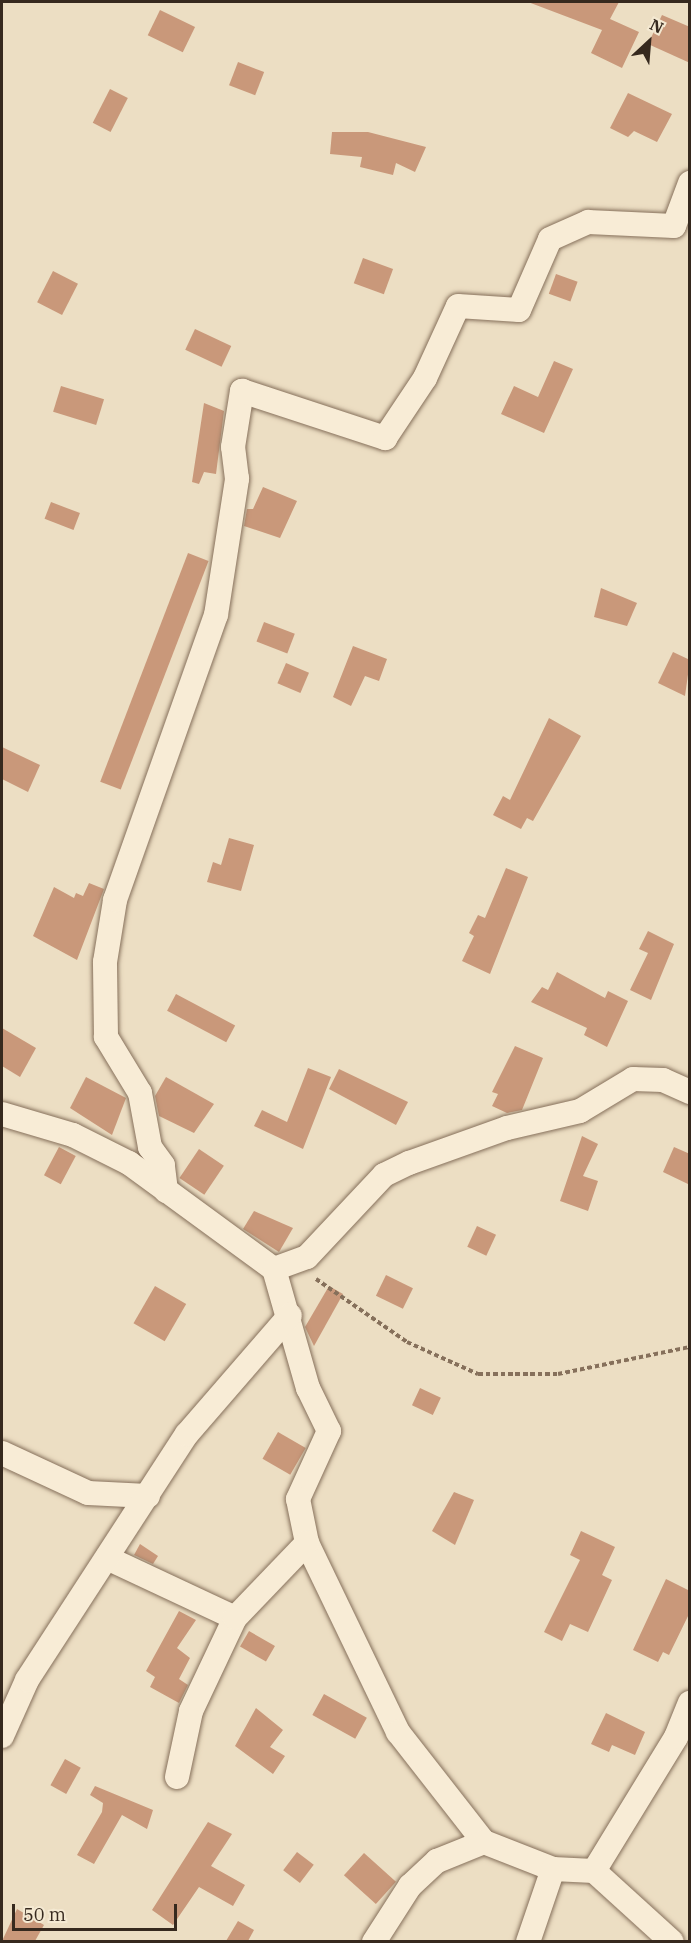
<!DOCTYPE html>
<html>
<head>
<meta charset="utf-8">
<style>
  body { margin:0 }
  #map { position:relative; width:691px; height:1943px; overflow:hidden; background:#ecdec3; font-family:"IBM Plex Serif",serif }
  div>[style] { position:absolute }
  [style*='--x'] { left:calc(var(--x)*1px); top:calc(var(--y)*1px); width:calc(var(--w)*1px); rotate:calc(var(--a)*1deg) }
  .building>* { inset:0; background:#c9987a; transform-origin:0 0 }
  .path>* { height:4px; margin-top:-2px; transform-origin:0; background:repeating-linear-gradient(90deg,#86705b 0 4.5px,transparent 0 7.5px) }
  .roads { filter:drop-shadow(0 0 2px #86705b) drop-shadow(0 0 2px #86705b) }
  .minor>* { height:24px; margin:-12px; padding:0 12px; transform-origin:12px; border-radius:12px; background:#f8ecd6 }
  span { translate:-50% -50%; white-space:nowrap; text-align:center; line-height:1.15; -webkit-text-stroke:4.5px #f4e9d2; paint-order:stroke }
  .frame { position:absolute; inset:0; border:3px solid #36291e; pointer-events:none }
  .north { position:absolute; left:619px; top:12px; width:60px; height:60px; -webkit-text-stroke:4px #f4e9d2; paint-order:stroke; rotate:26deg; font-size:16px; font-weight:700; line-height:24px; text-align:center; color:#36291e }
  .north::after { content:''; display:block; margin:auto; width:21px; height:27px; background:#36291e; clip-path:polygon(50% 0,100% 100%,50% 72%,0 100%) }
  .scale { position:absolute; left:12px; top:1904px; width:165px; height:27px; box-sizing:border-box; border:3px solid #36291e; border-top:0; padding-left:8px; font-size:18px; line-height:21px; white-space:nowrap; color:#36291e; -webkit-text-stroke:4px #f4e9d2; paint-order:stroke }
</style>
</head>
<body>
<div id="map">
  <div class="building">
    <i style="clip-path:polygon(528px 2px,619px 2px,610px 19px,639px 32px,622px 68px,591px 53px,602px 30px)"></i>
    <i style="left:160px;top:10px;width:39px;height:28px;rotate:26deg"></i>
    <i style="clip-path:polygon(662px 15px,690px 27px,690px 63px,648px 44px)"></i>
    <i style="left:238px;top:62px;width:28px;height:25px;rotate:21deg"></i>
    <i style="left:110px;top:89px;width:20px;height:38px;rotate:27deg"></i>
    <i style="clip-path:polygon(628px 93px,672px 114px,657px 142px,634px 131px,628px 137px,610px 128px)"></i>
    <i style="clip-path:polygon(332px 132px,368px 132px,426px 147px,415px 172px,396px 163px,393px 175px,360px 167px,362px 157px,330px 154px)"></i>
    <i style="left:363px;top:258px;width:32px;height:27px;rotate:20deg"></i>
    <i style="left:53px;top:271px;width:28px;height:35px;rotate:27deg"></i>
    <i style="left:556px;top:274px;width:23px;height:21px;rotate:20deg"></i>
    <i style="left:195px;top:329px;width:40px;height:23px;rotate:25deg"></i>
    <i style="clip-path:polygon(554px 361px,573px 369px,544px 433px,501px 414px,514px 386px,538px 397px)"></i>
    <i style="left:61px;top:386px;width:45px;height:27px;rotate:17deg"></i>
    <i style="clip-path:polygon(204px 403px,224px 411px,216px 474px,204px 472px,199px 484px,192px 482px)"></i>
    <i style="clip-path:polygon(263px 487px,297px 501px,280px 538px,244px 526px,247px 509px,253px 509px)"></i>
    <i style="left:51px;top:502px;width:31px;height:18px;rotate:21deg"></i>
    <i style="left:188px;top:553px;width:22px;height:245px;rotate:21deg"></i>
    <i style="clip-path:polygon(601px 588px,637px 603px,627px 626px,594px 617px)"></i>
    <i style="left:264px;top:622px;width:33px;height:21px;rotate:21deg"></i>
    <i style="clip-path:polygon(353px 646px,387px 659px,379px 681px,365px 676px,351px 706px,333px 697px)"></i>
    <i style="clip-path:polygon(673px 652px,690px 660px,685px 696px,658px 683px)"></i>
    <i style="left:286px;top:663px;width:25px;height:22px;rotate:23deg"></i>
    <i style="clip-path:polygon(549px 718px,581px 736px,533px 821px,527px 818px,521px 829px,493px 815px,503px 796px,510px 800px)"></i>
    <i style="clip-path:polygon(2px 747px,40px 765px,28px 792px,2px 779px)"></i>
    <i style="clip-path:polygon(229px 838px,254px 845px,241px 891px,207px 882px,213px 862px,221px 865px)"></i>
    <i style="clip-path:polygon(506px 868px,528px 877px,490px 974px,462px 961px,474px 936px,469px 933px,478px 915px,485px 918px)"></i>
    <i style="clip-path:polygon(89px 883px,104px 889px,77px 960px,33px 936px,54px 887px,74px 898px,76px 893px,83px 896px)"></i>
    <i style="clip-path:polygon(648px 931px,674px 944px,651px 1000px,630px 990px,648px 953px,639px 949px)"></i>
    <i style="clip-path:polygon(557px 972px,605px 998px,608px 991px,628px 1001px,607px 1047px,584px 1035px,587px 1028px,531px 1002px,542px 987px,548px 990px)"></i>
    <i style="left:176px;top:994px;width:67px;height:19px;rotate:28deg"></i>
    <i style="clip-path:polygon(2px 1028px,36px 1048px,20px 1077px,2px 1066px)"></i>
    <i style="clip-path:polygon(515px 1046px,543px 1058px,522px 1110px,507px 1113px,492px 1106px,498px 1094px,492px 1092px)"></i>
    <i style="clip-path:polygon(308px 1068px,331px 1077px,303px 1149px,254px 1126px,262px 1110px,287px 1122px)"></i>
    <i style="clip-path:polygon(339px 1069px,408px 1102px,396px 1125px,329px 1089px)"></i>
    <i style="clip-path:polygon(86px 1077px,126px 1098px,112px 1135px,70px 1108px)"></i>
    <i style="clip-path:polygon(166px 1077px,214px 1104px,194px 1133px,159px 1116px,155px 1096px)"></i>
    <i style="clip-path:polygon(582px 1136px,598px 1144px,583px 1176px,598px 1181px,588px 1211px,560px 1201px)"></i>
    <i style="left:59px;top:1147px;width:19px;height:32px;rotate:28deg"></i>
    <i style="clip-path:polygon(674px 1147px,690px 1154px,690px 1185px,663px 1172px)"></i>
    <i style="left:199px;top:1149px;width:30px;height:35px;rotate:34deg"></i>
    <i style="clip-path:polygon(254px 1211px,293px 1228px,279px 1252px,243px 1229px)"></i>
    <i style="left:477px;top:1226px;width:21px;height:23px;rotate:25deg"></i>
    <i style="left:386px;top:1275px;width:30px;height:23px;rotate:26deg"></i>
    <i style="left:155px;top:1286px;width:36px;height:43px;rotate:30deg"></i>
    <i style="clip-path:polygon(329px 1286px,343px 1294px,314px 1346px,305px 1327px)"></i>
    <i style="left:420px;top:1388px;width:23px;height:19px;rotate:25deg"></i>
    <i style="left:278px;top:1432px;width:32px;height:31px;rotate:30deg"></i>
    <i style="clip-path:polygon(454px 1492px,474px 1500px,455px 1545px,432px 1531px)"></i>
    <i style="clip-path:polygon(581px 1531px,615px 1547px,602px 1575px,612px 1580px,588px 1632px,570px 1624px,562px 1641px,544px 1632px,580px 1560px,570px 1555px)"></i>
    <i style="clip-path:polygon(140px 1544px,158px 1556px,153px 1564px,134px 1555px)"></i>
    <i style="clip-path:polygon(666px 1579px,690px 1591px,690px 1612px,669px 1655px,663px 1652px,658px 1662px,633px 1650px)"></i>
    <i style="clip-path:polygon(179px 1611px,196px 1620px,177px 1648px,190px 1658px,179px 1679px,188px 1685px,179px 1703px,150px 1687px,155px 1677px,146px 1671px)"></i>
    <i style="left:249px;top:1631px;width:30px;height:18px;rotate:30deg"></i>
    <i style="left:324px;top:1694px;width:49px;height:24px;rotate:29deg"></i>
    <i style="clip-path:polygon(256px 1708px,283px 1730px,270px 1747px,285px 1756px,273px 1774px,235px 1746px)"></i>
    <i style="clip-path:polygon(606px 1713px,645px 1732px,635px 1755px,612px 1745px,609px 1752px,591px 1744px)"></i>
    <i style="left:65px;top:1759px;width:18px;height:30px;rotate:29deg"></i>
    <i style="clip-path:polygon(95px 1786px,153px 1810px,147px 1829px,122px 1815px,94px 1864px,77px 1855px,102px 1812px,103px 1803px,90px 1795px)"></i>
    <i style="clip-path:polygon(208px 1822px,232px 1834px,211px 1866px,245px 1885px,233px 1906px,199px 1887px,173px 1925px,152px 1910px)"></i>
    <i style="left:297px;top:1852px;width:21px;height:23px;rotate:37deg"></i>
    <i style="left:364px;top:1853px;width:43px;height:30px;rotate:42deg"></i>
    <i style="clip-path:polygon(17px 1909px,44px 1925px,35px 1941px,2px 1941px)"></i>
    <i style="clip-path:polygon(238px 1921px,254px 1930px,248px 1941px,226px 1941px)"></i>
  </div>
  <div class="path">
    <i style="--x:316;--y:1279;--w:111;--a:34.7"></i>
    <i style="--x:407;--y:1342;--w:78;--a:24.3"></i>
    <i style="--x:478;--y:1374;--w:80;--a:0"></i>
    <i style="--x:558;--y:1374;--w:135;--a:-11.6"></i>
  </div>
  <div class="roads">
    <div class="minor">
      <i style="--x:2;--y:1114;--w:74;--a:16.5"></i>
      <i style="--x:73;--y:1135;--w:63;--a:26.6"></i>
      <i style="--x:129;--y:1163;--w:180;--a:36.2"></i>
      <i style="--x:274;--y:1269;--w:124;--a:74.1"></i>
      <i style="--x:308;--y:1388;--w:48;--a:64"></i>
      <i style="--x:329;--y:1431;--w:75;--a:114.5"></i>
      <i style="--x:298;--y:1499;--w:45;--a:78.4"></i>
      <i style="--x:307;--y:1543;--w:210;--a:64.3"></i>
      <i style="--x:398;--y:1732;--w:140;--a:52"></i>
      <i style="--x:166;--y:1191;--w:26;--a:-97"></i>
      <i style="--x:163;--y:1165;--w:22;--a:-126"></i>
      <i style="--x:150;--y:1147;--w:55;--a:-100.5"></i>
      <i style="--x:140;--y:1093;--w:66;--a:-121.3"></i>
      <i style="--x:106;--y:1037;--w:75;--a:-90.8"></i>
      <i style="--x:105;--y:962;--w:63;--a:-80.8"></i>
      <i style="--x:115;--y:900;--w:302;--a:-70.5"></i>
      <i style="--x:216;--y:615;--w:138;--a:-81.2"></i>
      <i style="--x:237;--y:479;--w:32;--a:-97"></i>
      <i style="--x:233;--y:447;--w:57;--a:-80.9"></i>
      <i style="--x:242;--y:391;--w:151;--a:18.2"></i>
      <i style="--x:385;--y:438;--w:72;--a:-56.3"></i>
      <i style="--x:425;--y:378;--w:79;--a:-65.4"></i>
      <i style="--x:458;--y:306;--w:61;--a:3.8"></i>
      <i style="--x:519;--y:310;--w:77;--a:-66.4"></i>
      <i style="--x:550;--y:239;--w:42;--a:-24.1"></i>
      <i style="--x:588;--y:222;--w:86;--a:2.7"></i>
      <i style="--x:674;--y:226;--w:46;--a:-69.6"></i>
      <i style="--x:274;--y:1269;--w:35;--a:-20"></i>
      <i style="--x:307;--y:1257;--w:112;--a:-46.8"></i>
      <i style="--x:384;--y:1175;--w:28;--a:-26"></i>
      <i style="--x:409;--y:1163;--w:104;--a:-19.7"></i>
      <i style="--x:507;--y:1128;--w:75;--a:-13.1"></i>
      <i style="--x:580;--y:1111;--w:62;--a:-31.1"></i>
      <i style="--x:633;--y:1079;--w:30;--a:2"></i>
      <i style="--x:663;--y:1080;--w:30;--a:24"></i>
      <i style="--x:2;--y:1453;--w:95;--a:24.9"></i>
      <i style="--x:88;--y:1493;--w:60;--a:2.9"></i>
      <i style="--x:107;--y:1558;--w:141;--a:25.1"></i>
      <i style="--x:2;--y:1736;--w:61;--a:-65.9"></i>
      <i style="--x:27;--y:1680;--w:293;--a:-57"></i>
      <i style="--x:187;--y:1434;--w:157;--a:-49.1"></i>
      <i style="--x:177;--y:1777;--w:67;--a:-78"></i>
      <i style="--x:191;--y:1711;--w:103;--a:-64.7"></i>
      <i style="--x:235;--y:1618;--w:104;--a:-46.2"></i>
      <i style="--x:594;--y:1871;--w:105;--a:42.3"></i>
      <i style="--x:374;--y:1942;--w:67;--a:-57.3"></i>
      <i style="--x:410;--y:1886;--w:37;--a:-43"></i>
      <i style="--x:437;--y:1861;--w:51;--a:-22"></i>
      <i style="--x:484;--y:1842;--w:74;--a:21.4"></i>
      <i style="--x:553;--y:1869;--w:41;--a:2.8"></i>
      <i style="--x:594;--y:1871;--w:157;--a:-58.5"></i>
      <i style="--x:676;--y:1737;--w:37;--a:-68"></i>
      <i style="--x:528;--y:1942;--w:77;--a:-71.1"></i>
    </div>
  </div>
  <div class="frame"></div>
  <div class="north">N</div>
  <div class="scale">50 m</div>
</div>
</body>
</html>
